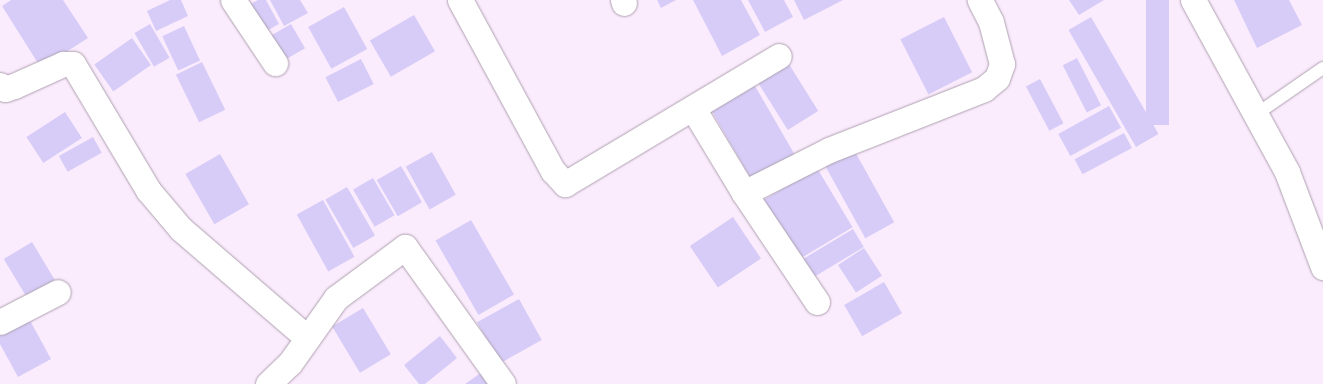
<!DOCTYPE html>
<html>
<head>
<meta charset="utf-8">
<style>
  body { margin:0 }
  #map { position:relative; width:1323px; height:384px; overflow:hidden; background:#fbecfd; font-family:"Varela Round",sans-serif }
  div>[style] { position:absolute }
  [style*='--x'] { left:calc(var(--x)*1px); top:calc(var(--y)*1px); width:calc(var(--w)*1px); rotate:calc(var(--a)*1deg) }
  .building>* { inset:0; background:#d6ccf7; transform-origin:0 0 }
  .roads { filter:drop-shadow(0 0 1px #aea0b0) drop-shadow(0 0 1px #aea0b0) }
  .lane>* { height:12px; margin:-6px; padding:0 6px; transform-origin:6px; border-radius:6px; background:#fff }
  .street>* { height:25px; margin:-12.5px; padding:0 12.5px; transform-origin:12.5px; border-radius:12.5px; background:#fff }
  span { translate:-50% -50%; white-space:nowrap; text-align:center; line-height:1.15; -webkit-text-stroke:4.5px #fff; paint-order:stroke }
</style>
</head>
<body>
<div id="map">
  <div class="building">
    <i style="clip-path:polygon(11px 0,63px 0,88px 38px,41px 68px,2px 6px)"></i>
    <i style="clip-path:polygon(170px 0,181px 0,188px 16px,156px 31px,147px 11px)"></i>
    <i style="clip-path:polygon(258px 0,266px 0,279px 24px,261px 34px,245px 7px)"></i>
    <i style="clip-path:polygon(270px 0,300px 0,308px 13px,284px 26px)"></i>
    <i style="clip-path:polygon(657px 0,676px 0,661px 8px)"></i>
    <i style="clip-path:polygon(693px 0,741px 0,760px 35px,722px 56px)"></i>
    <i style="clip-path:polygon(748px 0,784px 0,793px 17px,765px 32px)"></i>
    <i style="clip-path:polygon(794px 0,843px 0,804px 20px)"></i>
    <i style="clip-path:polygon(1069px 0,1104px 0,1079px 15px)"></i>
    <i style="left:1146px;top:0;width:23px;height:125px"></i>
    <i style="clip-path:polygon(1234px 0,1289px 0,1302px 25px,1257px 48px)"></i>
    <i style="left:344px;top:7px;width:48px;height:41px;rotate:61deg"></i>
    <i style="left:414px;top:15px;width:42px;height:51px;rotate:60deg"></i>
    <i style="left:944px;top:17px;width:62px;height:49px;rotate:63deg"></i>
    <i style="left:1091px;top:17px;width:135px;height:26px;rotate:60deg"></i>
    <i style="left:150px;top:24px;width:39px;height:18px;rotate:60deg"></i>
    <i style="left:291px;top:24px;width:28px;height:31px;rotate:60deg"></i>
    <i style="left:184px;top:26px;width:38px;height:24px;rotate:65deg"></i>
    <i style="left:132px;top:38px;width:33px;height:46px;rotate:55deg"></i>
    <i style="left:1077px;top:58px;width:53px;height:16px;rotate:63deg"></i>
    <i style="left:361px;top:59px;width:28px;height:40px;rotate:63deg"></i>
    <i style="left:787px;top:61px;width:59px;height:36px;rotate:58deg"></i>
    <i style="left:202px;top:62px;width:53px;height:29px;rotate:64deg"></i>
    <i style="left:751px;top:79px;width:89px;height:50px;rotate:60deg"></i>
    <i style="left:1040px;top:79px;width:50px;height:16px;rotate:62deg"></i>
    <i style="left:1109px;top:106px;width:25px;height:58px;rotate:61deg"></i>
    <i style="left:65px;top:112px;width:31px;height:46px;rotate:57deg"></i>
    <i style="left:1124px;top:133px;width:17px;height:56px;rotate:62deg"></i>
    <i style="left:93px;top:137px;width:18px;height:39px;rotate:61deg"></i>
    <i style="left:853px;top:148px;width:85px;height:33px;rotate:61deg"></i>
    <i style="left:432px;top:152px;width:49px;height:30px;rotate:61deg"></i>
    <i style="left:220px;top:154px;width:58px;height:40px;rotate:60deg"></i>
    <i style="left:401px;top:166px;width:42px;height:28px;rotate:60deg"></i>
    <i style="left:817px;top:168px;width:69px;height:63px;rotate:59deg"></i>
    <i style="left:373px;top:178px;width:43px;height:23px;rotate:60deg"></i>
    <i style="left:347px;top:187px;width:56px;height:25px;rotate:60deg"></i>
    <i style="left:323px;top:200px;width:65px;height:30px;rotate:61deg"></i>
    <i style="left:733px;top:217px;width:50px;height:52px;rotate:56deg"></i>
    <i style="left:471px;top:220px;width:86px;height:41px;rotate:60deg"></i>
    <i style="left:853px;top:229px;width:21px;height:62px;rotate:59deg"></i>
    <i style="left:32px;top:242px;width:45px;height:33px;rotate:59deg"></i>
    <i style="left:864px;top:248px;width:33px;height:31px;rotate:57deg"></i>
    <i style="left:884px;top:282px;width:36px;height:46px;rotate:60deg"></i>
    <i style="left:519px;top:299px;width:47px;height:48px;rotate:61deg"></i>
    <i style="left:363px;top:308px;width:54px;height:36px;rotate:59deg"></i>
    <i style="clip-path:polygon(27px 315px,51px 359px,18px 377px,0 344px,0 330px)"></i>
    <i style="clip-path:polygon(440px 336px,457px 358px,425px 384px,419px 384px,404px 365px)"></i>
    <i style="clip-path:polygon(482px 372px,490px 384px,465px 384px)"></i>
  </div>
  <div class="roads">
    <div class="lane">
      <i style="--x:1258;--y:113;--w:79;--a:-34.7"></i>
    </div>
    <div class="street">
      <i style="--x:233;--y:0;--w:76;--a:56.3"></i>
      <i style="--x:460;--y:0;--w:195;--a:61.5"></i>
      <i style="--x:553;--y:171;--w:18;--a:47"></i>
      <i style="--x:565;--y:184;--w:249;--a:-30.9"></i>
      <i style="--x:623;--y:0;--w:3;--a:72"></i>
      <i style="--x:1193;--y:0;--w:196;--a:61.3"></i>
      <i style="--x:1287;--y:172;--w:102;--a:69.2"></i>
      <i style="--x:0;--y:85;--w:6;--a:39"></i>
      <i style="--x:5;--y:89;--w:9;--a:-18"></i>
      <i style="--x:14;--y:86;--w:54;--a:-24.2"></i>
      <i style="--x:63;--y:64;--w:10;--a:0"></i>
      <i style="--x:73;--y:64;--w:147;--a:59.2"></i>
      <i style="--x:148;--y:190;--w:51;--a:49.8"></i>
      <i style="--x:181;--y:229;--w:165;--a:40.8"></i>
      <i style="--x:694;--y:110;--w:97;--a:58.9"></i>
      <i style="--x:817;--y:302;--w:131;--a:-123.8"></i>
      <i style="--x:744;--y:193;--w:95;--a:-26.8"></i>
      <i style="--x:829;--y:150;--w:167;--a:-21.5"></i>
      <i style="--x:984;--y:89;--w:17;--a:-40"></i>
      <i style="--x:997;--y:78;--w:15;--a:-70"></i>
      <i style="--x:1002;--y:64;--w:43;--a:-104.7"></i>
      <i style="--x:991;--y:22;--w:25;--a:-117"></i>
      <i style="--x:0;--y:322;--w:65;--a:-27.3"></i>
      <i style="--x:268;--y:384;--w:30;--a:-44"></i>
      <i style="--x:290;--y:363;--w:80;--a:-54.7"></i>
      <i style="--x:336;--y:298;--w:86;--a:-36.5"></i>
      <i style="--x:405;--y:247;--w:168;--a:54.4"></i>
    </div>
  </div>
</div>
</body>
</html>
